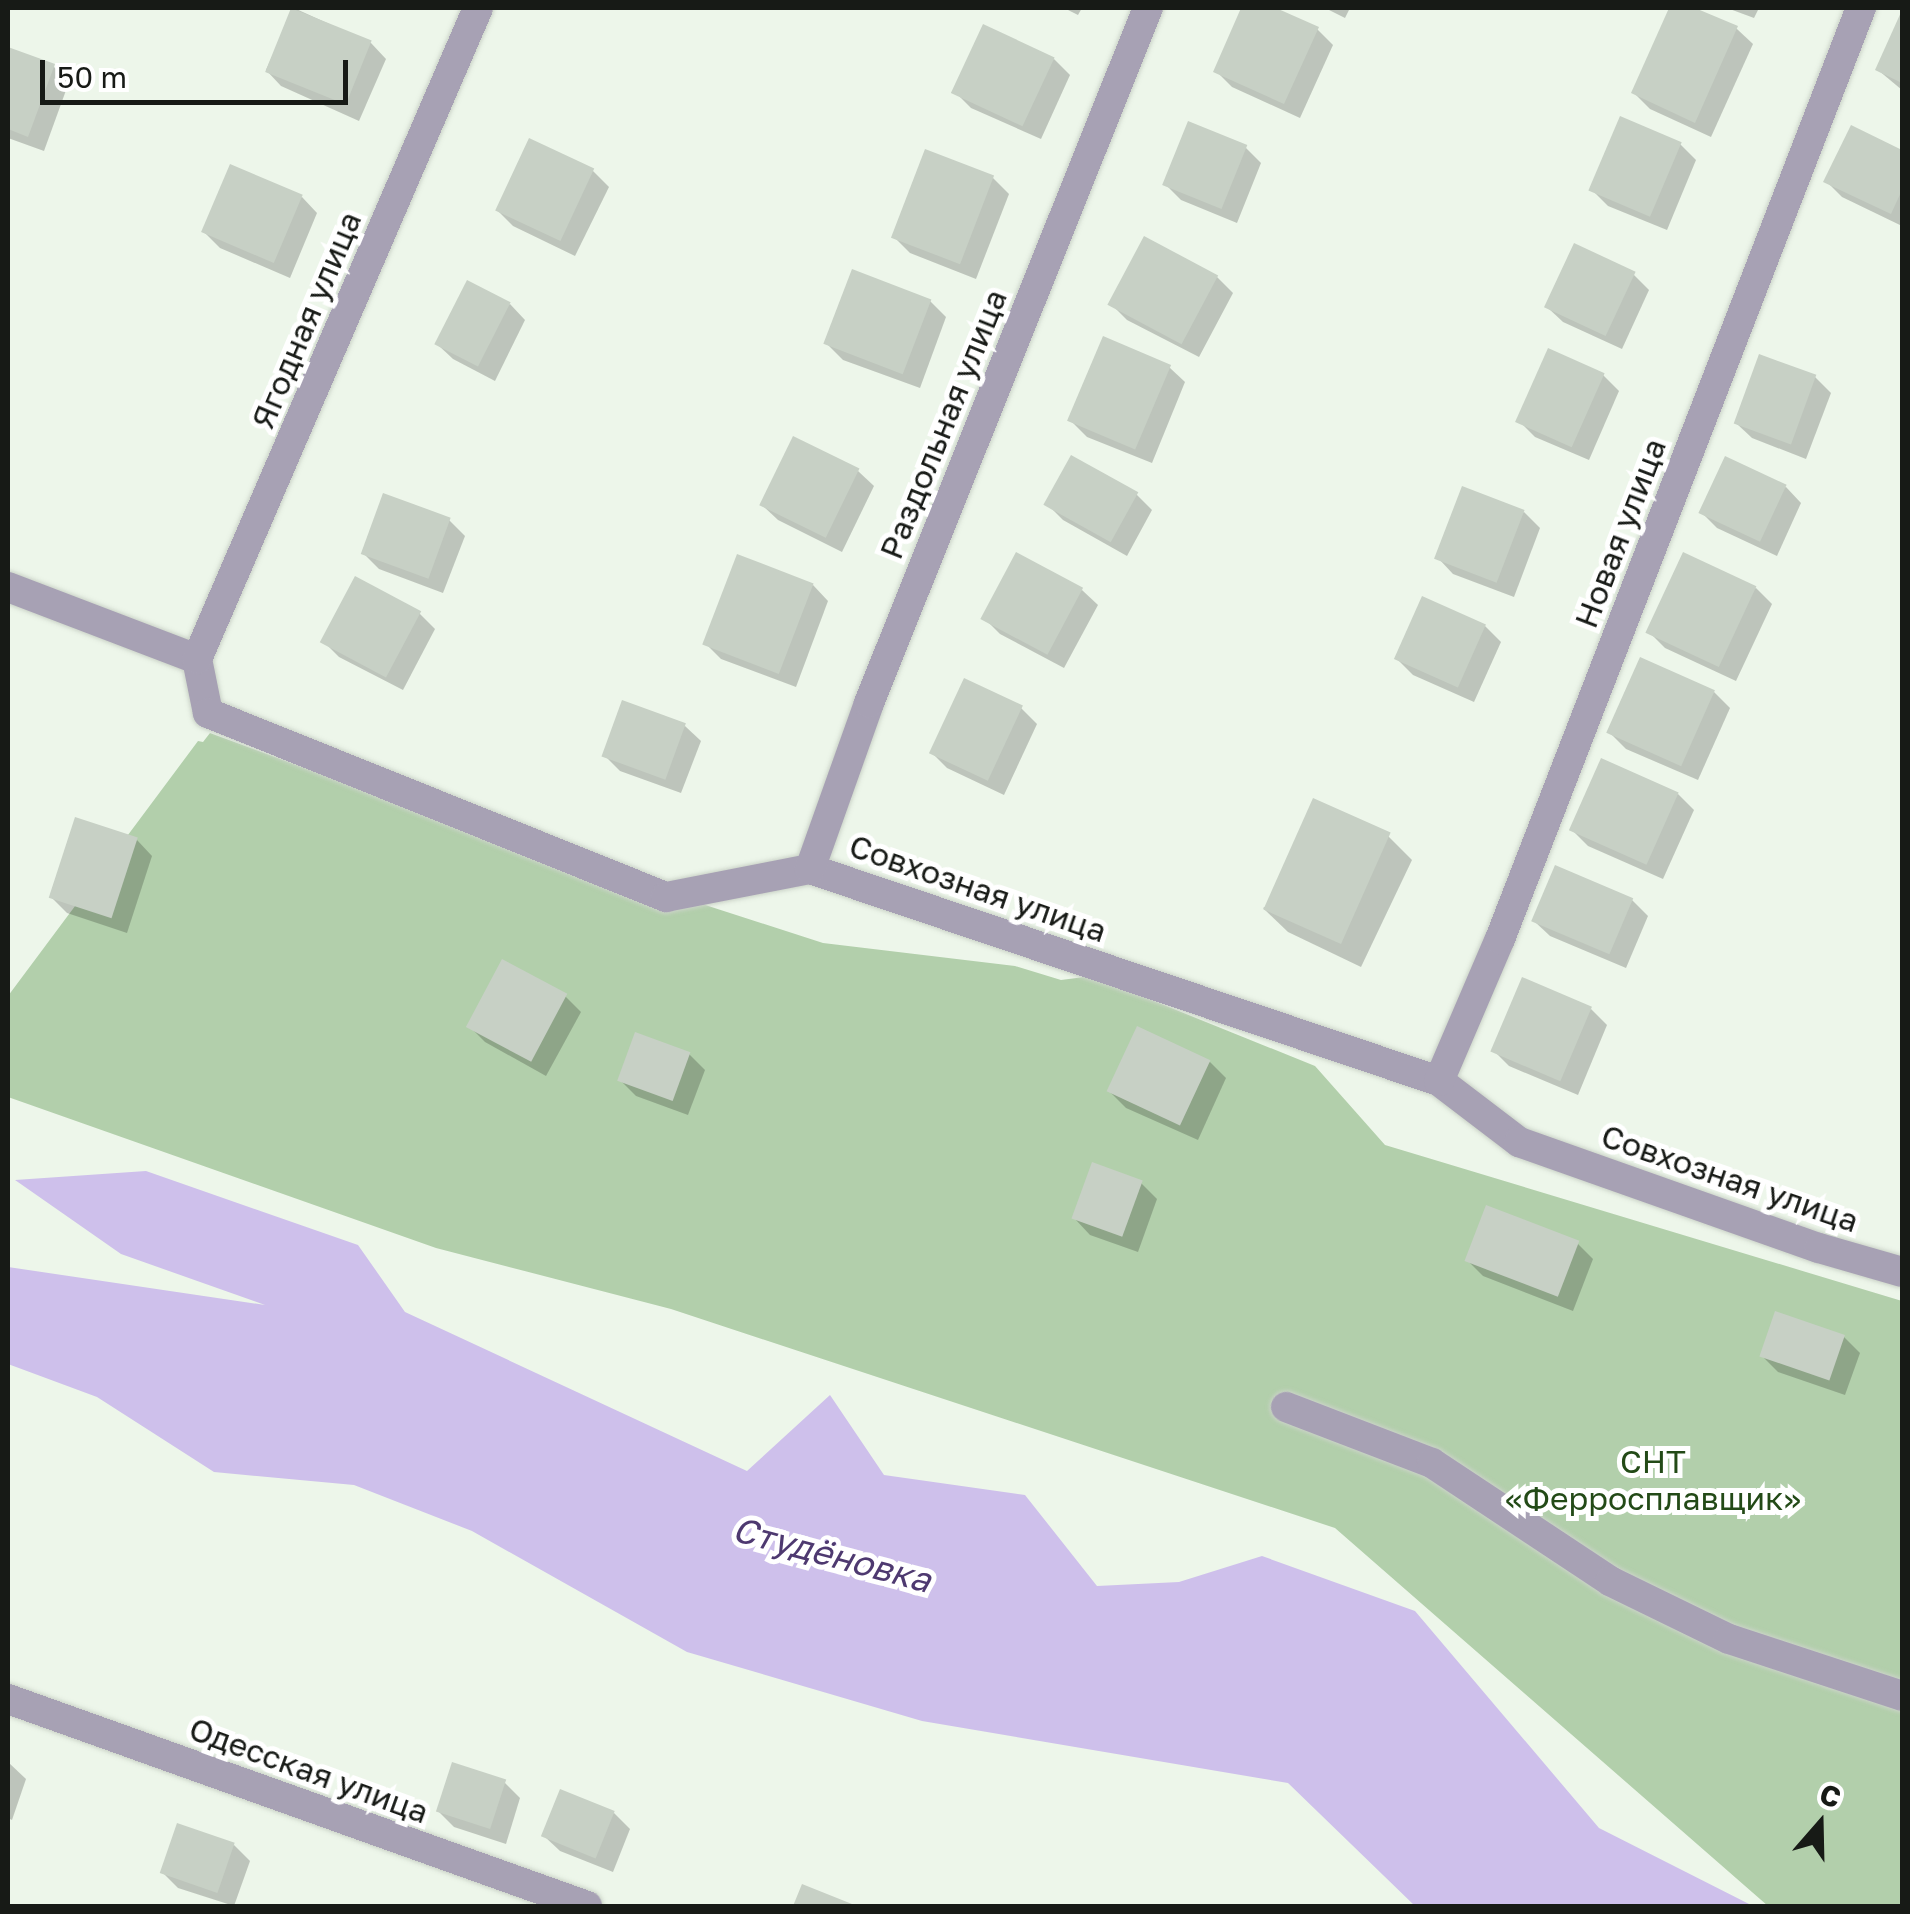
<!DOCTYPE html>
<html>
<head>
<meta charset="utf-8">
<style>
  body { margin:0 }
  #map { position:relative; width:1910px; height:1914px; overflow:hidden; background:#edf6ea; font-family:"Golos Text",sans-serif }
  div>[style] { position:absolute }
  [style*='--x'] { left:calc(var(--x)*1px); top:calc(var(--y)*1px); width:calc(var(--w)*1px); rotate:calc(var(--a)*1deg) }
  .green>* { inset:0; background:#b2cfab }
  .water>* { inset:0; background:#cec0eb }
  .shadow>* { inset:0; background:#0003 }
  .building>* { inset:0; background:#c7d0c5; transform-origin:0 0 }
  .roads { filter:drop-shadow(0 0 2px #cbd3c8) drop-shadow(0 0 2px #cbd3c8) }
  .minor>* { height:30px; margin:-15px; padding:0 15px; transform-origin:15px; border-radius:15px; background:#a7a1b4 }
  span { translate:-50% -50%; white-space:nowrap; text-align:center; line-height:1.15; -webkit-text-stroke:10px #fff; paint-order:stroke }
  .street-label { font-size:32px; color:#171a16 }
  .park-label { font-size:32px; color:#234a17 }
  .water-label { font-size:35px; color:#4e3970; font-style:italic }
  .frame { position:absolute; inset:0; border:10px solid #171a16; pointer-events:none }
  .north { position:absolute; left:1770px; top:1774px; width:100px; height:100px; -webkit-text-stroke:8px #fff; paint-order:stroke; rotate:20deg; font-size:28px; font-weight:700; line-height:40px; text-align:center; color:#171a16 }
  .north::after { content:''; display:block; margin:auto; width:35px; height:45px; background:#171a16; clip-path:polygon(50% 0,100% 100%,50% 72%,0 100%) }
  .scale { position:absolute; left:40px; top:60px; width:308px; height:45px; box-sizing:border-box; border:5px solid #171a16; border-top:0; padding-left:12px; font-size:30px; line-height:35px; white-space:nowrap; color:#171a16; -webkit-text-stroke:8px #fff; paint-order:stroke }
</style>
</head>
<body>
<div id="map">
  <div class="green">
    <i style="clip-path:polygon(210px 733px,458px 825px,823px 943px,1015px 966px,1061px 980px,1092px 976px,1315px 1066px,1385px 1145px,1902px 1301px,1902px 1906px,1768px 1906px,1335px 1528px,671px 1309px,436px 1248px,8px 1097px,8px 996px,198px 741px,203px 742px)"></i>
  </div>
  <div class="water">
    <i style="clip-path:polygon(146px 1171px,358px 1245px,405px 1312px,747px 1471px,830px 1395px,884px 1475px,1025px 1495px,1097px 1586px,1179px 1582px,1262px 1556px,1415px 1611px,1599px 1828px,1753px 1906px,1415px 1906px,1288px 1783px,922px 1721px,687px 1652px,472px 1531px,354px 1485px,214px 1472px,97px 1397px,8px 1364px,8px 1267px,265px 1305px,121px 1254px,15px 1180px)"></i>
  </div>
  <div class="shadow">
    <i style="clip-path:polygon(294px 8px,371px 43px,386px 59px,359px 121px,281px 86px,266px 70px)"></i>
    <i style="clip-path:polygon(1064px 8px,1082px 8px,1078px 15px)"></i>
    <i style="clip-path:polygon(1244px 8px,1270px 8px,1317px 29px,1333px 45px,1300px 118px,1232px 87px,1216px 71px)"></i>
    <i style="clip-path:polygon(1325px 8px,1350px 8px,1345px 18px)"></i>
    <i style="clip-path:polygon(1672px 8px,1689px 8px,1737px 29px,1753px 44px,1711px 137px,1650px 109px,1634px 93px)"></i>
    <i style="clip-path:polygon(1727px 8px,1759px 8px,1754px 18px)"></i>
    <i style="clip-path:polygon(1902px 16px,1902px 90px,1878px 70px)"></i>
    <i style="clip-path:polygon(8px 50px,53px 66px,69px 82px,44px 151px,8px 138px)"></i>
    <i style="clip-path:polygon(1054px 59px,1070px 75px,1041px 139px,971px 108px,955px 92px)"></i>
    <i style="clip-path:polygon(1852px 128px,1902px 152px,1902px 226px,1842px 197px,1826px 181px)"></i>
    <i style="clip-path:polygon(530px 141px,593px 171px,609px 187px,575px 256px,513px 226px,497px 210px)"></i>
    <i style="clip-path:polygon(1680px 144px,1696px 160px,1667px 230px,1608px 206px,1592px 190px)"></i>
    <i style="clip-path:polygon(1245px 147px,1261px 163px,1237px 223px,1181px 200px,1166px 185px)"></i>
    <i style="clip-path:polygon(993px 178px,1009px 194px,976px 279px,910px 253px,894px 237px)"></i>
    <i style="clip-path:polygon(302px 197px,317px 213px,290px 278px,220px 248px,204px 232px)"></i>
    <i style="clip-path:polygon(1633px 274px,1649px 290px,1622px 349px,1563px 322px,1547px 307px)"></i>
    <i style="clip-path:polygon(1217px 277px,1233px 293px,1199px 357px,1127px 320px,1111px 304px)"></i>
    <i style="clip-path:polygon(930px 301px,946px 317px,920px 388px,843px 360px,827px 344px)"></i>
    <i style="clip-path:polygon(510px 304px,525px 320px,495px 381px,453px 359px,437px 344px)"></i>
    <i style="clip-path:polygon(1169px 367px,1185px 382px,1152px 463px,1087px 437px,1071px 421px)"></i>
    <i style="clip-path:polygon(1603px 375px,1619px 391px,1589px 460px,1535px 437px,1519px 421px)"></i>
    <i style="clip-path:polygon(1815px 377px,1831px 393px,1806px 459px,1752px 438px,1736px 423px)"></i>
    <i style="clip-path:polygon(858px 471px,874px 486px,842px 552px,778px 520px,762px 505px)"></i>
    <i style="clip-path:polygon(1786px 487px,1801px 503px,1777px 556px,1717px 528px,1701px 512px)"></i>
    <i style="clip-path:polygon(1136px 494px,1152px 510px,1127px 556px,1063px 520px,1047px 504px)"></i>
    <i style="clip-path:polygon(1524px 512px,1540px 528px,1514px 597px,1453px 574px,1438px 558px)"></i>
    <i style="clip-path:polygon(449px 520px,465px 536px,443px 593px,379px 569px,363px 553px)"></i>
    <i style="clip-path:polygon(813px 585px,828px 601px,796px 687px,721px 659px,705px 643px)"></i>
    <i style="clip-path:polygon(1756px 588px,1772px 604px,1736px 681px,1665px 648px,1649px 632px)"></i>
    <i style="clip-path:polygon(1082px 590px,1098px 605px,1064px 668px,1000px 634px,984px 618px)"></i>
    <i style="clip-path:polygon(419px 613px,435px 629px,403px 690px,339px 657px,323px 641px)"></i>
    <i style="clip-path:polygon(1485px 626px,1501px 642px,1474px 702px,1413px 675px,1397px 659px)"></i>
    <i style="clip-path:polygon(1714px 692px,1730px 708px,1698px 780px,1626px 749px,1610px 733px)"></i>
    <i style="clip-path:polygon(1021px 708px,1037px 724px,1004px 795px,947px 768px,931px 752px)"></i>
    <i style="clip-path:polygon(685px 726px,701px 741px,681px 793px,620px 771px,604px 755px)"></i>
    <i style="clip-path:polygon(1678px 794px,1694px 810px,1663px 879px,1588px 846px,1572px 830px)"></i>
    <i style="clip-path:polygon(1388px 836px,1412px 860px,1361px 967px,1288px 932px,1263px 908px)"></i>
    <i style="clip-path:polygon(137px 840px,152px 856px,127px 933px,67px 913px,51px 897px)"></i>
    <i style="clip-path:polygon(1632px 900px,1648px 916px,1626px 968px,1550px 936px,1534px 921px)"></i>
    <i style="clip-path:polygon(565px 996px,581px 1012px,546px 1076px,485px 1042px,469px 1026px)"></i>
    <i style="clip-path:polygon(1591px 1009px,1607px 1025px,1578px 1095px,1509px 1066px,1493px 1050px)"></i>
    <i style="clip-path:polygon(689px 1054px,705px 1070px,688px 1115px,636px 1096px,620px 1080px)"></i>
    <i style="clip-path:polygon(1210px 1062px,1226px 1078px,1198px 1140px,1126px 1108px,1110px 1092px)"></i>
    <i style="clip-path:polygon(1141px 1183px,1157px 1199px,1138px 1252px,1090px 1235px,1075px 1219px)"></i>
    <i style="clip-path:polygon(1578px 1244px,1593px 1259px,1573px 1311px,1483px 1276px,1467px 1260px)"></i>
    <i style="clip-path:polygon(1844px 1337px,1860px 1353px,1845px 1395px,1778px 1372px,1762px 1356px)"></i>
    <i style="clip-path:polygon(8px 1762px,26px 1779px,12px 1820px,8px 1818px)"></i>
    <i style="clip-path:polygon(504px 1782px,520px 1798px,506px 1844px,454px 1827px,439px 1812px)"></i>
    <i style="clip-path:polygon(614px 1813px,630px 1829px,613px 1872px,560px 1851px,544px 1836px)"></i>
    <i style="clip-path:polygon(234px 1845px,250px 1861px,234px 1906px,178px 1888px,162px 1872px)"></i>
  </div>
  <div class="building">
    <i style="left:291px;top:8px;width:87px;height:69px;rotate:22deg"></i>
    <i style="clip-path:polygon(1241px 8px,1276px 8px,1319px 27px,1284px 104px,1213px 72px)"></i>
    <i style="clip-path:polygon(1669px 8px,1695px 8px,1738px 26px,1695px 123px,1631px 93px)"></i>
    <i style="clip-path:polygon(1902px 10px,1902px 83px,1875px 70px)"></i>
    <i style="left:983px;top:24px;width:79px;height:76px;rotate:25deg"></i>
    <i style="clip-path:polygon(8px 47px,55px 64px,28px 137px,8px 129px)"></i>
    <i style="left:1620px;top:116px;width:67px;height:81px;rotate:23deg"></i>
    <i style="left:1188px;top:121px;width:64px;height:69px;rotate:22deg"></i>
    <i style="clip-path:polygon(1851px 125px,1902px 150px,1902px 190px,1891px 214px,1823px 182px)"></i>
    <i style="left:529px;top:138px;width:72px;height:80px;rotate:25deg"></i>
    <i style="left:925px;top:149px;width:74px;height:95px;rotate:21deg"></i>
    <i style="left:230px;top:164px;width:79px;height:74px;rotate:23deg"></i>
    <i style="left:1144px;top:236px;width:84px;height:78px;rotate:28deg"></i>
    <i style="left:1574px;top:243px;width:68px;height:71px;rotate:25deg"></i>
    <i style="left:852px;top:269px;width:85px;height:80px;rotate:21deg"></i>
    <i style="left:467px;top:280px;width:49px;height:72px;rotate:27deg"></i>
    <i style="left:1103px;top:336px;width:74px;height:92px;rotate:23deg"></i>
    <i style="left:1548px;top:348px;width:62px;height:81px;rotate:24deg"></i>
    <i style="left:1759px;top:354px;width:61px;height:74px;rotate:20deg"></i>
    <i style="left:793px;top:436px;width:74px;height:77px;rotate:26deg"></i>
    <i style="left:1071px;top:455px;width:77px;height:57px;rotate:29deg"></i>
    <i style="left:1725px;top:456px;width:68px;height:63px;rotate:25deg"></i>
    <i style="left:1462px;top:486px;width:67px;height:78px;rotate:21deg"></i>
    <i style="left:383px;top:493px;width:72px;height:65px;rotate:20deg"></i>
    <i style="left:1016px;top:552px;width:76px;height:76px;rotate:28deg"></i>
    <i style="left:1683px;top:552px;width:81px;height:89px;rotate:25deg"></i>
    <i style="left:737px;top:554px;width:82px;height:97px;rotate:21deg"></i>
    <i style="left:355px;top:576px;width:75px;height:75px;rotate:28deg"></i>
    <i style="left:1422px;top:596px;width:70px;height:69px;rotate:24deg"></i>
    <i style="left:1640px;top:657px;width:82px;height:83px;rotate:24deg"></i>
    <i style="left:964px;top:678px;width:65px;height:83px;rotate:25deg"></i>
    <i style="left:622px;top:700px;width:68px;height:60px;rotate:20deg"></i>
    <i style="left:1601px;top:758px;width:85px;height:79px;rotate:24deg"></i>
    <i style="left:1313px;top:798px;width:85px;height:122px;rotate:24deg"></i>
    <i style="left:75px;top:817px;width:66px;height:85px;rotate:18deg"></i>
    <i style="left:1555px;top:865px;width:85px;height:61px;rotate:23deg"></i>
    <i style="left:502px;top:959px;width:74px;height:77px;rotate:28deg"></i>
    <i style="left:1522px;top:977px;width:76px;height:81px;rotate:23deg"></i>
    <i style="left:1137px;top:1026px;width:81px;height:72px;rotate:25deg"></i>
    <i style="left:635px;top:1032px;width:59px;height:52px;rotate:20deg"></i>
    <i style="left:1092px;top:1162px;width:54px;height:60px;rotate:20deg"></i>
    <i style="left:1486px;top:1205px;width:100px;height:60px;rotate:21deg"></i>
    <i style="left:1775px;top:1311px;width:74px;height:48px;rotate:19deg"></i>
    <i style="left:452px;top:1762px;width:57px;height:52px;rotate:18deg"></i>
    <i style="left:560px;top:1789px;width:59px;height:51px;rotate:22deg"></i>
    <i style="left:177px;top:1823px;width:61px;height:53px;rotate:19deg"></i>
    <i style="clip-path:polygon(802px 1884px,857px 1906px,793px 1906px)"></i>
  </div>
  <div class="roads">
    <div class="minor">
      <i style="--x:8;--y:587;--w:202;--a:20.9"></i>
      <i style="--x:197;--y:659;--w:55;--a:78.5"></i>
      <i style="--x:208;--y:713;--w:494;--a:21.9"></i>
      <i style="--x:666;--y:897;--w:147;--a:-11"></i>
      <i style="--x:810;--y:869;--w:664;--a:18.63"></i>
      <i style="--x:1439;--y:1081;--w:101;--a:37.3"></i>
      <i style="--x:1519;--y:1142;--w:318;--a:19.5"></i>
      <i style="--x:1819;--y:1248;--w:86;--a:16.1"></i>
      <i style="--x:197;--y:659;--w:709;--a:-66.65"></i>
      <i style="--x:810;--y:869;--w:176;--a:-70.4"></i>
      <i style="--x:869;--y:703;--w:749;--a:-68.13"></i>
      <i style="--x:1439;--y:1081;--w:155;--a:-66.8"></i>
      <i style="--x:1500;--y:939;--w:999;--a:-68.81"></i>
      <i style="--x:1286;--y:1407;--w:156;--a:21"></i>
      <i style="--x:1432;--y:1463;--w:214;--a:33.5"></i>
      <i style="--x:1610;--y:1581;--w:132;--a:26"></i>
      <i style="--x:1729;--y:1639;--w:182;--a:18.2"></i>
      <i style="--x:8;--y:1699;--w:615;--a:19.67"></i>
    </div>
  </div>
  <div class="street-label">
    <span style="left:306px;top:320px;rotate:-67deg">Ягодная улица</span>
    <span style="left:943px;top:424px;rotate:-68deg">Раздольная улица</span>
    <span style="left:1620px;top:533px;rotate:-69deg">Новая улица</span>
    <span style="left:978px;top:888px;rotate:19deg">Совхозная улица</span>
    <span style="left:1730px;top:1178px;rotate:19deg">Совхозная улица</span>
    <span style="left:309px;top:1770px;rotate:20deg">Одесская улица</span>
  </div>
  <div class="park-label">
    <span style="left:1653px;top:1480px">СНТ<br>«Ферросплавщик»</span>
  </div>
  <div class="water-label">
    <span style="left:832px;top:1554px;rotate:15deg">Студёновка</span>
  </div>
  <div class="frame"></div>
  <div class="north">С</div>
  <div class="scale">50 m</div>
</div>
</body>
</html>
